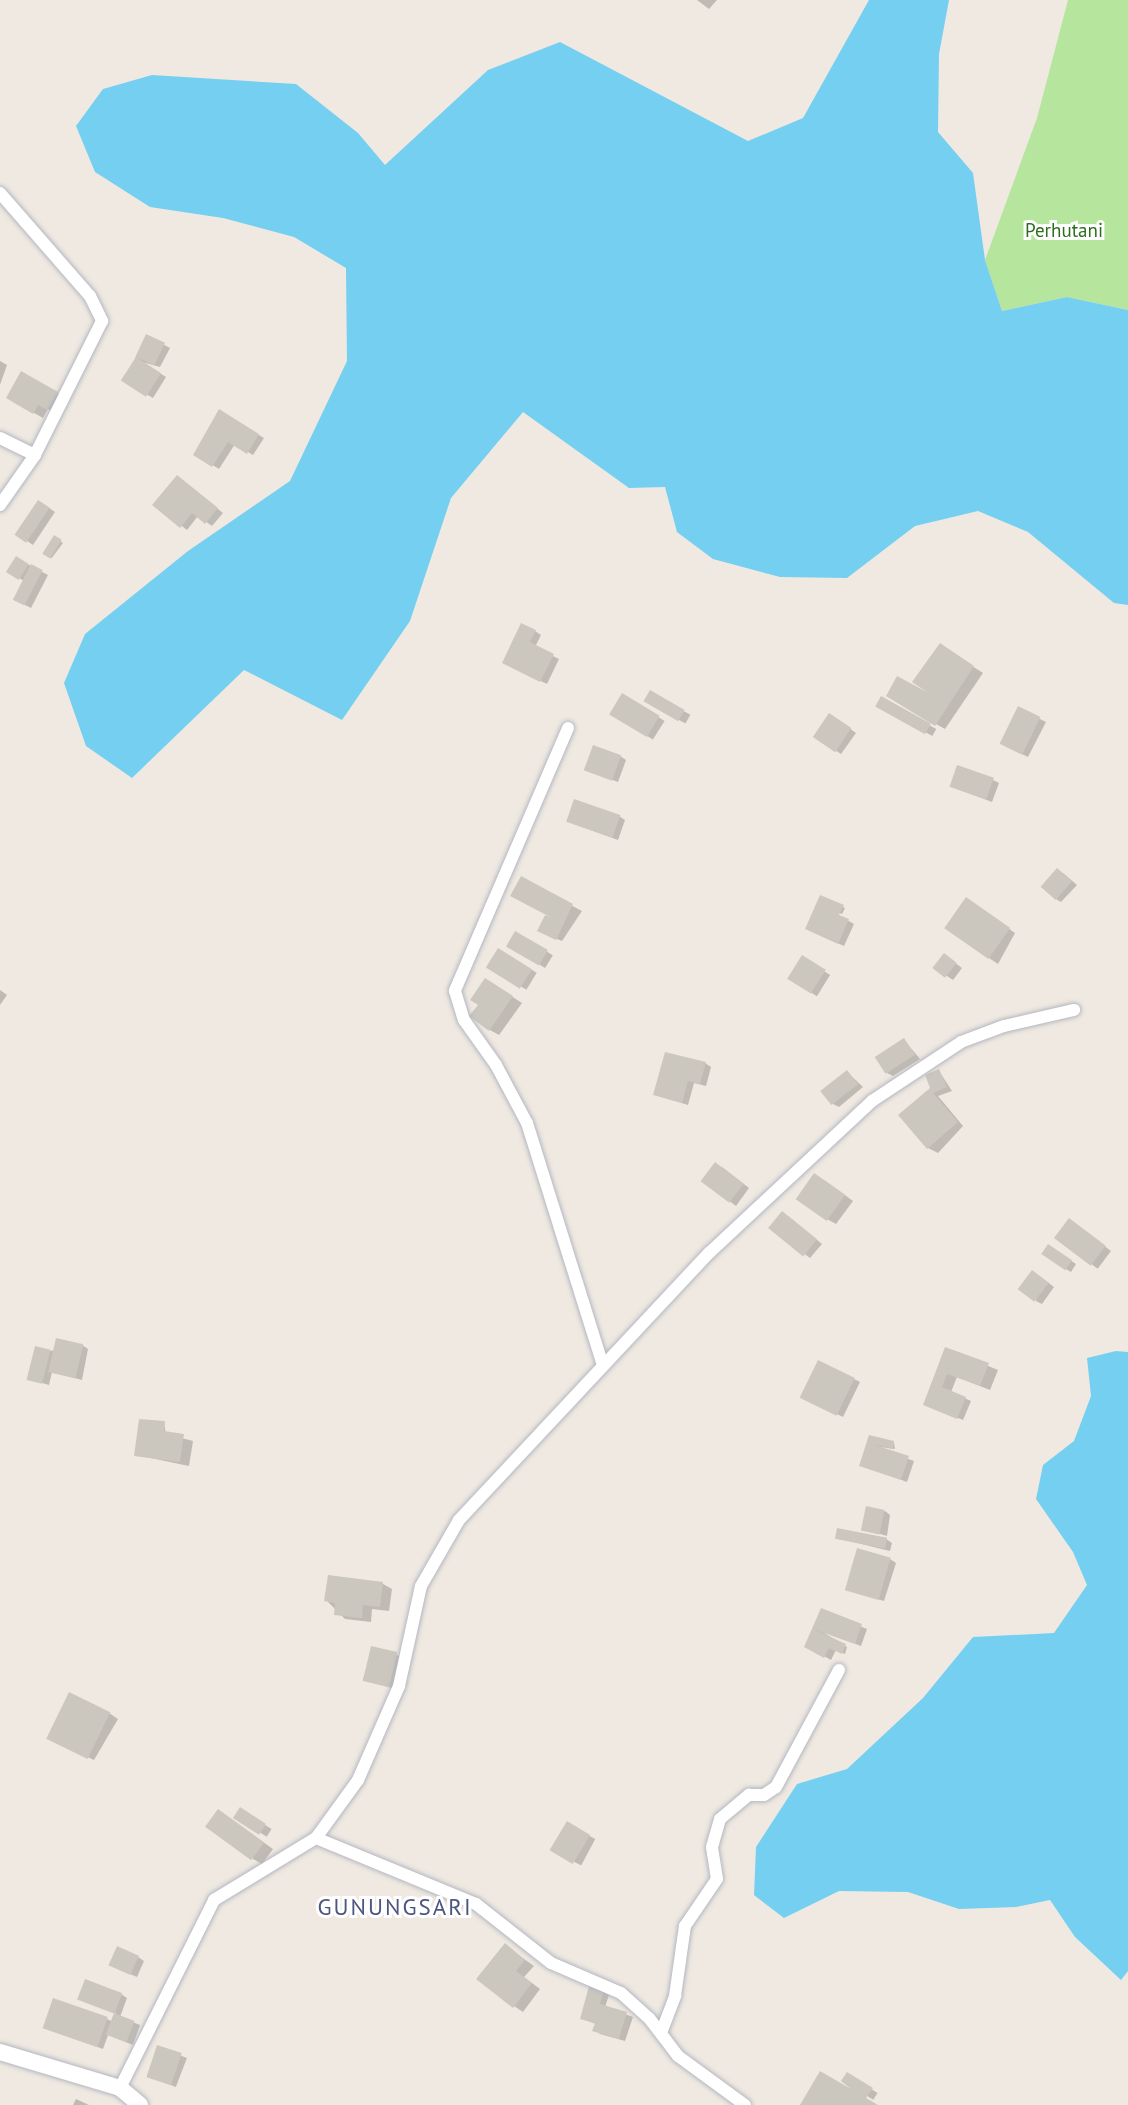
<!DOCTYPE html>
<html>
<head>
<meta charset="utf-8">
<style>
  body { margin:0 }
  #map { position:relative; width:1128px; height:2105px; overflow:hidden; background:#efe9e1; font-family:"PT Sans",sans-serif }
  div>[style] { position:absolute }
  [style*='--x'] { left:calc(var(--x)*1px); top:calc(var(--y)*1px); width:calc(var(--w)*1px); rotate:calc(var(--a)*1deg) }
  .green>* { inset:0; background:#b6e59e }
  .water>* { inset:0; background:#75cff0 }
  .shadow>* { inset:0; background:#0003; transform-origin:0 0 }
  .building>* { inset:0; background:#cbc7bf; transform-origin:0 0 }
  .roads { filter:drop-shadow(0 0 2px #b4b7c1) drop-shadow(0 0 2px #b4b7c1) }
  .minor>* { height:12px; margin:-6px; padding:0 6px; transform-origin:6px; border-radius:6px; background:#fff }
  .tertiary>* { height:16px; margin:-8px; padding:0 8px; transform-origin:8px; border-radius:8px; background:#fff }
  span { translate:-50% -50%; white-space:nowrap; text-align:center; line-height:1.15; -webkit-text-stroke:6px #fff; paint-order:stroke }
  .park-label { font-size:19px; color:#2c6e1b }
  .quarter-label { font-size:23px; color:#4d5680; letter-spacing:2px }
</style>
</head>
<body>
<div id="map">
  <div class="green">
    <i style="clip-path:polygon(1068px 0,1128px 0,1128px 310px,1067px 297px,1002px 311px,985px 260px,1037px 118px)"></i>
  </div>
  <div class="water">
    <i style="clip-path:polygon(869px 0,949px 0,939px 54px,938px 132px,973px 173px,985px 260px,1002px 311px,1067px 297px,1128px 310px,1128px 605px,1114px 603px,1028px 532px,978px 511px,915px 526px,847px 578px,780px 577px,713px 559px,677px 532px,665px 487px,629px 488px,523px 412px,451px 498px,410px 621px,342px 720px,244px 670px,132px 778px,86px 746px,64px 683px,85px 634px,188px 551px,290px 481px,347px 361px,346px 268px,294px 237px,223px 218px,150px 207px,95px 172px,76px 126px,103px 89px,152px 75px,296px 84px,358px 133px,385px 165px,488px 70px,560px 42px,748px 141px,803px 118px)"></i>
    <i style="clip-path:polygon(1116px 1351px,1128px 1352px,1128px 1971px,1121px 1980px,1075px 1937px,1050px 1900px,1016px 1907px,959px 1909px,908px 1892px,839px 1891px,784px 1918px,754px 1895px,756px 1847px,797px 1784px,847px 1769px,923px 1698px,973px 1637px,1054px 1633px,1087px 1585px,1073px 1552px,1036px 1499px,1043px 1465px,1074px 1441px,1091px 1396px,1087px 1358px)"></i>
  </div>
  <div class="shadow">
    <i style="clip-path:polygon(697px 0,717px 0,709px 9px)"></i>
    <i style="clip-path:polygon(147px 336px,170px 348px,160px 367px,142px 362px,166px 377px,153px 398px,123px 381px)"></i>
    <i style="clip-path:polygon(0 361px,7px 365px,0 385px)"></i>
    <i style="clip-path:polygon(22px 373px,66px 399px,57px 414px,48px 409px,43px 418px,8px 398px)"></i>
    <i style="clip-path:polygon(220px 412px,264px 438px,253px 455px,235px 444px,219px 469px,195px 454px)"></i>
    <i style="clip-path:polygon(183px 481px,223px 513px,212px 526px,198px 516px,187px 530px,155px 505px)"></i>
    <i style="clip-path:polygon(45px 505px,55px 512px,33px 545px,17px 534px)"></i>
    <i style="left:55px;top:537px;width:10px;height:19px;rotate:37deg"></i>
    <i style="clip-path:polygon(16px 558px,48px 575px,31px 608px,15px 600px,24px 581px,8px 571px)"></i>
    <i style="clip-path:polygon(535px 631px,541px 635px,535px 647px,559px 659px,547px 684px,510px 666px)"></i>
    <i style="clip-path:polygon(961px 659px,983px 673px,945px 729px,936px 724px,928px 693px,914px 681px)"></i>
    <i style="left:651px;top:693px;width:45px;height:10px;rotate:29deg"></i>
    <i style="left:623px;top:695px;width:49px;height:22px;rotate:32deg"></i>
    <i style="left:882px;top:699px;width:62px;height:8px;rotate:29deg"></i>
    <i style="clip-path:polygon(1018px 708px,1046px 722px,1028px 757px,1007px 747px)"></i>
    <i style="clip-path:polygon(835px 718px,856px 733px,841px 754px,835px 750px)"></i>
    <i style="clip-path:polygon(620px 756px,626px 760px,618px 782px,592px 772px)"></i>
    <i style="clip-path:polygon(993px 780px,999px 783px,992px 802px,957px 789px)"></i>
    <i style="clip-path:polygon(619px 816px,625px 820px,618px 840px,574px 824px)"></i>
    <i style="clip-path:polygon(1063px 873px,1077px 885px,1061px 902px,1056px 899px)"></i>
    <i style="clip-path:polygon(521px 879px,582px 911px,562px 941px,545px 934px,562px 925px)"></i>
    <i style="clip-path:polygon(821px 897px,845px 908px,842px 914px,822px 906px,854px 924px,844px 946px,813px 932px)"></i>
    <i style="clip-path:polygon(972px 903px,1015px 933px,998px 964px,989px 958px)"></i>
    <i style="left:516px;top:933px;width:43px;height:15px;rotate:31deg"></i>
    <i style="left:499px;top:950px;width:44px;height:20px;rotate:31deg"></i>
    <i style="left:803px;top:958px;width:32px;height:25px;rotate:32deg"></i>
    <i style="clip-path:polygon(950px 959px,962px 968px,953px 980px,935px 968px)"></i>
    <i style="clip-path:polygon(494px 985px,522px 1003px,499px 1035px,490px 1030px)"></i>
    <i style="clip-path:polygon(0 990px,7px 995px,0 1005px)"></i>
    <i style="clip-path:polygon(904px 1040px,920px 1059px,893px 1076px,887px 1073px)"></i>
    <i style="clip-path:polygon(705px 1063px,711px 1067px,706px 1086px,694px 1083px,688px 1105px,655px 1095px)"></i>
    <i style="clip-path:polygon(939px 1071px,952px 1091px,938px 1096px,963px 1126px,938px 1153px,928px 1148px,932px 1088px)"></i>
    <i style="clip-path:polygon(847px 1072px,863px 1087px,839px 1107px,833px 1104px)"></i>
    <i style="clip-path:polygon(722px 1167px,749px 1188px,736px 1206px,703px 1181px)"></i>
    <i style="clip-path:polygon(824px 1180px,853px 1201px,836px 1224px,827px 1219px)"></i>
    <i style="clip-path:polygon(788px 1216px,822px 1244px,810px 1258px,770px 1228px)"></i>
    <i style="left:1075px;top:1224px;width:45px;height:22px;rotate:37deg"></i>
    <i style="clip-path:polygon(1055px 1250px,1076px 1264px,1071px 1272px,1066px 1269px)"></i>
    <i style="clip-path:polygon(1038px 1275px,1054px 1287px,1042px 1304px,1036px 1301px)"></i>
    <i style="clip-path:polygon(82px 1345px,88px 1349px,82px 1380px,52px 1372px,49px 1385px,29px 1379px,50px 1351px)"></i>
    <i style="clip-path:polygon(946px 1349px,998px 1370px,990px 1390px,957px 1377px,951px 1392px,971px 1401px,963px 1420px,931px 1407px)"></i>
    <i style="clip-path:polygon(854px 1379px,860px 1382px,843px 1417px,808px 1400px)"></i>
    <i style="clip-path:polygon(164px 1423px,166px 1434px,193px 1441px,189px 1466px,136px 1455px)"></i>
    <i style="clip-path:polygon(868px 1443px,894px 1443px,895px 1449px,872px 1446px,914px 1461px,907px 1482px,861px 1465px)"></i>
    <i style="clip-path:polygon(885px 1511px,890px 1515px,887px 1536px,863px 1529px)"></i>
    <i style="clip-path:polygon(837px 1538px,886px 1539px,892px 1543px,890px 1551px)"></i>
    <i style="clip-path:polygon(890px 1559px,896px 1563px,884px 1601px,853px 1592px)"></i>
    <i style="clip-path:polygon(383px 1584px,392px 1589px,389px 1611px,372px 1609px,371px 1622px,345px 1619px,326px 1600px)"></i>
    <i style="clip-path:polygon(821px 1611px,867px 1629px,861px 1646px,821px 1631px,847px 1647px,845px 1654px,836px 1650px,831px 1660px,806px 1646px)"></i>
    <i style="left:372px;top:1648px;width:32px;height:33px;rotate:16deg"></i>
    <i style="clip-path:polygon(109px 1713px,118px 1719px,94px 1760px,55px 1742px)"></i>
    <i style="left:241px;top:1810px;width:36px;height:9px;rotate:32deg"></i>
    <i style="clip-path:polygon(228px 1817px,273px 1849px,262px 1864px,253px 1859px)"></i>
    <i style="left:567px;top:1824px;width:32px;height:30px;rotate:28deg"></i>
    <i style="clip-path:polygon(506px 1946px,534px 1966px,524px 1977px,540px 1989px,523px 2012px,514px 2006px)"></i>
    <i style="clip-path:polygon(138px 1957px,144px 1961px,137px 1977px,116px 1968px)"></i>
    <i style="clip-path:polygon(603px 1991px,609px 1995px,605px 2007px,633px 2017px,625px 2041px,600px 2034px,595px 2030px,596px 2024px,582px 2019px)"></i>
    <i style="clip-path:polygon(121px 1994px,127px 1998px,120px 2017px,140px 2025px,133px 2045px,108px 2035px,103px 2049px,45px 2028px,107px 2019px,113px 2022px,116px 2013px,85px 2001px)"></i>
    <i style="left:158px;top:2047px;width:31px;height:31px;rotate:21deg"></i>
    <i style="left:847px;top:2074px;width:36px;height:8px;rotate:32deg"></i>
    <i style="clip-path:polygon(76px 2099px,89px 2105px,73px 2105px)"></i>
  </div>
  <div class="building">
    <i style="left:146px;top:334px;width:21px;height:25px;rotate:25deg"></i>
    <i style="left:136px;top:357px;width:30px;height:28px;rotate:33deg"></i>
    <i style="clip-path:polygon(21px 371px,58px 392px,47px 410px,38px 405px,33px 414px,6px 398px)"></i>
    <i style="clip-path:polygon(219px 409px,259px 434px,247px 454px,228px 442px,212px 467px,193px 455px)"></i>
    <i style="clip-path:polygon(177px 475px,218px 508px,205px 524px,192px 513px,180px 528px,152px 505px)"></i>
    <i style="left:38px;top:500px;width:14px;height:42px;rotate:34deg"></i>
    <i style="left:54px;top:535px;width:9px;height:22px;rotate:32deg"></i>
    <i style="left:16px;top:556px;width:15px;height:19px;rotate:32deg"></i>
    <i style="left:31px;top:564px;width:13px;height:40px;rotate:27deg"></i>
    <i style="clip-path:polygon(521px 623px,536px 630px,530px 642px,554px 654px,540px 682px,502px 663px)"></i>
    <i style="clip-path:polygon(940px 643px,974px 666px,935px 726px,886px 696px,897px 676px,927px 692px,912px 682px)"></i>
    <i style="left:650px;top:690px;width:40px;height:13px;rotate:30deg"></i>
    <i style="left:622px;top:693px;width:44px;height:25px;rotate:31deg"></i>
    <i style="left:881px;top:696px;width:57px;height:12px;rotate:29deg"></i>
    <i style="left:1018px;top:706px;width:25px;height:42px;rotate:26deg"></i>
    <i style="left:829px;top:713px;width:27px;height:29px;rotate:34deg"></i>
    <i style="left:593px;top:745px;width:30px;height:27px;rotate:20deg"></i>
    <i style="left:957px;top:765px;width:39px;height:23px;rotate:19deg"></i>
    <i style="left:574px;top:799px;width:49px;height:24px;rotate:19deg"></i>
    <i style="left:1057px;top:868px;width:20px;height:25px;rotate:41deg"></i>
    <i style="clip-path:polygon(521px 876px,573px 904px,556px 940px,537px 931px,545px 915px,552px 918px,510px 896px)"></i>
    <i style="clip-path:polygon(820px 895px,844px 905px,839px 915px,849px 919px,838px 944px,805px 929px)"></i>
    <i style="left:966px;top:897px;width:54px;height:38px;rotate:35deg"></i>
    <i style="left:515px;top:931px;width:38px;height:18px;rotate:30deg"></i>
    <i style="left:498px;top:948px;width:40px;height:23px;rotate:32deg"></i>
    <i style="left:944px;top:953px;width:16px;height:19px;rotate:38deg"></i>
    <i style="left:802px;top:955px;width:28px;height:28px;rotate:32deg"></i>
    <i style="clip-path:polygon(485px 978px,513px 996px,489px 1031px,469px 1016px,478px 1005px,470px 1000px)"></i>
    <i style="left:904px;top:1038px;width:20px;height:35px;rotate:57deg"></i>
    <i style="clip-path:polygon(665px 1052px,706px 1062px,700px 1084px,688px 1081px,682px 1103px,653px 1095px)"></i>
    <i style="clip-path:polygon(939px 1069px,947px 1087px,933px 1093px,958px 1122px,927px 1149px,898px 1115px,930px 1088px,925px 1075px)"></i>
    <i style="left:847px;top:1070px;width:18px;height:34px;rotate:52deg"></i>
    <i style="left:715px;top:1162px;width:36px;height:24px;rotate:37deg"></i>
    <i style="left:814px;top:1173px;width:38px;height:32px;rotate:35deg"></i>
    <i style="left:782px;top:1211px;width:45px;height:22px;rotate:39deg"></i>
    <i style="left:1069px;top:1218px;width:46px;height:25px;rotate:37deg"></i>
    <i style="left:1048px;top:1244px;width:29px;height:12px;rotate:34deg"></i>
    <i style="left:1032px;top:1270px;width:21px;height:24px;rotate:37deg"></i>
    <i style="left:56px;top:1338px;width:28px;height:35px;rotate:13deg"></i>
    <i style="left:35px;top:1346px;width:16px;height:35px;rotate:14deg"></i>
    <i style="clip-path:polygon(945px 1347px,989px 1363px,980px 1386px,947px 1374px,942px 1387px,966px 1397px,957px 1419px,923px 1405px)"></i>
    <i style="left:818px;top:1360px;width:41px;height:42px;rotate:26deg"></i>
    <i style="clip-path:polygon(139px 1419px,165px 1421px,164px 1431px,184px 1434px,180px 1462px,134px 1456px)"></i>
    <i style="clip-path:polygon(869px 1435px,894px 1441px,893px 1449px,872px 1444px,909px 1456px,901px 1480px,859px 1466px)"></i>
    <i style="left:866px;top:1506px;width:19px;height:25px;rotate:12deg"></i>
    <i style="left:837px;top:1528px;width:51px;height:11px;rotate:11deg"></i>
    <i style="left:857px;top:1548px;width:35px;height:44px;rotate:16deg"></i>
    <i style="clip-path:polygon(328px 1575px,383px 1582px,380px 1607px,363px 1605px,362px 1618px,334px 1615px,335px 1603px,324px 1601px)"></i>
    <i style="clip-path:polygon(821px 1608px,862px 1624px,855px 1644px,813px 1629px,846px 1644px,842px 1654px,829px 1648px,824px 1658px,804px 1647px)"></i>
    <i style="left:371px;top:1646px;width:27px;height:36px;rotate:13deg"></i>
    <i style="left:69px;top:1692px;width:46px;height:52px;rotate:26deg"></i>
    <i style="left:240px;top:1807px;width:31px;height:13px;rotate:33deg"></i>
    <i style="left:218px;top:1809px;width:57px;height:22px;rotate:36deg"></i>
    <i style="left:567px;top:1821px;width:27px;height:34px;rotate:31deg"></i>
    <i style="clip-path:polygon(505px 1943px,525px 1960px,516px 1971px,532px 1983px,513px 2008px,476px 1979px)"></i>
    <i style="left:117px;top:1946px;width:24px;height:21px;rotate:24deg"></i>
    <i style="left:85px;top:1979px;width:40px;height:22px;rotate:21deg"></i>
    <i style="clip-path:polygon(589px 1986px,604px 1990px,600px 2004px,627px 2012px,619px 2039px,592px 2031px,595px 2023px,580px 2019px)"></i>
    <i style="left:53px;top:1998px;width:58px;height:32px;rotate:19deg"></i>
    <i style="left:114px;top:2013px;width:22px;height:23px;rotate:21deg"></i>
    <i style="left:157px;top:2045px;width:26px;height:34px;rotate:18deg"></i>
    <i style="clip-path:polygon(820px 2071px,851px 2089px,841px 2081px,847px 2072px,873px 2088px,866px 2098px,878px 2105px,800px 2105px)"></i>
  </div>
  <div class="roads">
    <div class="minor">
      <i style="--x:0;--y:193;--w:137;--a:48.9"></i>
      <i style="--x:90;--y:296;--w:28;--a:64"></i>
      <i style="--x:102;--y:321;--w:150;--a:116.6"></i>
      <i style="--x:35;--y:455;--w:61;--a:125"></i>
      <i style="--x:0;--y:438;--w:39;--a:26"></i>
      <i style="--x:568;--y:728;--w:286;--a:113.3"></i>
      <i style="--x:455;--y:991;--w:30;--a:73"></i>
      <i style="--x:464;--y:1020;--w:55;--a:54.6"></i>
      <i style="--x:496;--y:1065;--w:66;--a:61.9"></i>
      <i style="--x:527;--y:1123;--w:251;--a:72.6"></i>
      <i style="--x:316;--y:1838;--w:173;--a:22.4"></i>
      <i style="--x:476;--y:1904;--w:95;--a:38.2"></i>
      <i style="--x:551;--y:1963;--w:76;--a:23.2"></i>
      <i style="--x:621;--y:1993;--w:38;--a:42"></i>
      <i style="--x:649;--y:2018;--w:48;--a:52.7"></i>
      <i style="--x:678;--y:2056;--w:83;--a:36.2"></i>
      <i style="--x:661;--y:2033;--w:40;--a:-69"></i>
      <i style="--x:675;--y:1996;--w:71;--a:-81.9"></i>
      <i style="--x:685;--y:1926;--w:57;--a:-55.8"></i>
      <i style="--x:717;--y:1879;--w:32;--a:-99"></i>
      <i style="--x:712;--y:1847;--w:29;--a:-74"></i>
      <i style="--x:720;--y:1819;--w:38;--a:-40"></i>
      <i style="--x:749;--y:1795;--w:15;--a:0"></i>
      <i style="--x:764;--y:1795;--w:14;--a:-34"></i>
      <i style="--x:776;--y:1787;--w:133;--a:-61.7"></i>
      <i style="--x:120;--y:2088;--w:210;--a:-63.4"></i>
      <i style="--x:214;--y:1900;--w:119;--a:-31.3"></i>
      <i style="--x:316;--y:1838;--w:72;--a:-54.1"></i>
      <i style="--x:358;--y:1780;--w:103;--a:-66.4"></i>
      <i style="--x:399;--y:1686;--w:102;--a:-77.6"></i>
      <i style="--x:421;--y:1586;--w:76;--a:-60.1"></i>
      <i style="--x:459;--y:1520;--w:366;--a:-46.9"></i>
      <i style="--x:709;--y:1253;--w:223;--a:-43"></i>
      <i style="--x:872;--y:1101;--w:107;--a:-33.5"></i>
      <i style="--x:961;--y:1042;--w:46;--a:-20.4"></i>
      <i style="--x:1004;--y:1026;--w:72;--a:-12.9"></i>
    </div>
    <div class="tertiary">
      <i style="--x:0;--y:2052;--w:125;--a:16.7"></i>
      <i style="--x:120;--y:2088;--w:26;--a:40"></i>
    </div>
  </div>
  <div class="park-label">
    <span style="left:1064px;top:231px">Perhutani</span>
  </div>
  <div class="quarter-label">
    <span style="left:395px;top:1907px">GUNUNGSARI</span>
  </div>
</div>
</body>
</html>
